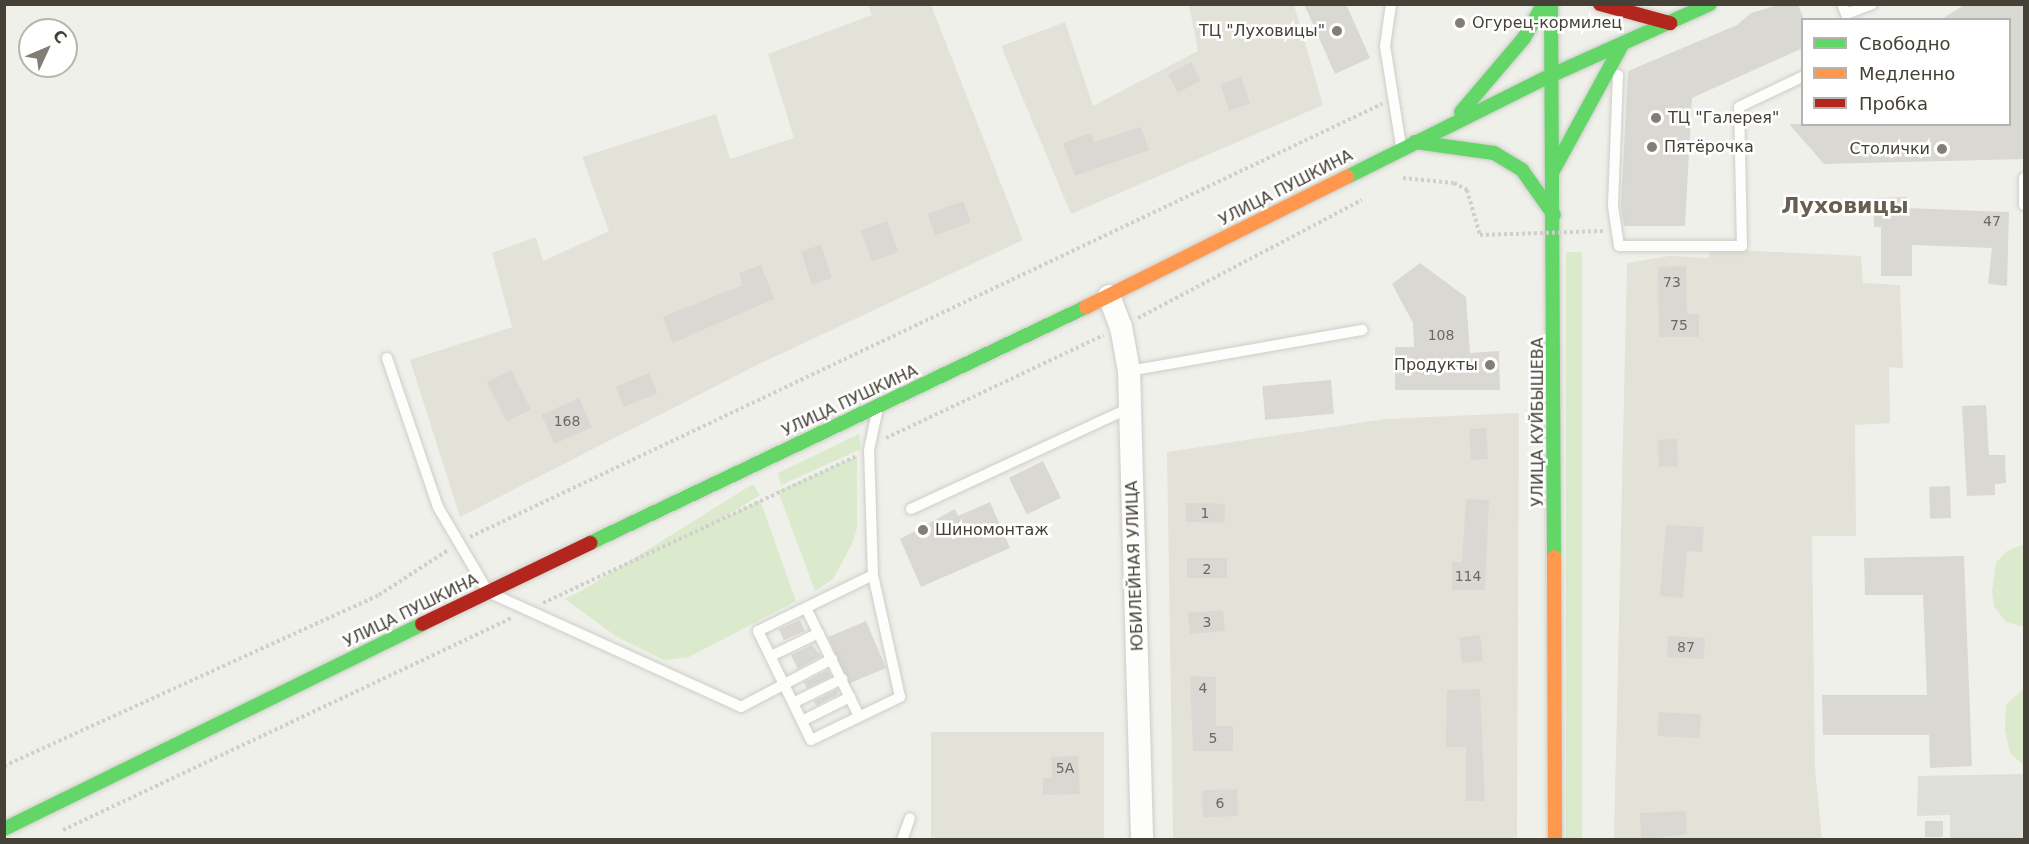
<!DOCTYPE html>
<html>
<head>
<meta charset="utf-8">
<style>
  body { margin:0 }
  #map { position:relative; width:2029px; height:844px; overflow:hidden; background:#f0f0eb; font-family:"DejaVu Sans",sans-serif }
  div>[style] { position:absolute }
  [style*='--x'] { left:calc(var(--x)*1px); top:calc(var(--y)*1px); width:calc(var(--w)*1px); rotate:calc(var(--a)*1deg) }
  .residential>* { inset:0; background:#e3e2d8; transform-origin:0 0 }
  .green>* { inset:0; background:#dbe9cc; transform-origin:0 0 }
  .parking>* { inset:0; background:#dfdfda }
  .building>* { inset:0; background:#dad8d3; transform-origin:0 0 }
  .path>* { height:4px; margin-top:-2px; transform-origin:0; background:repeating-linear-gradient(90deg,#d1cfcb 0 3px,transparent 0 6px) }
  .roads { filter:drop-shadow(0 0 2px #cecdc8) drop-shadow(0 0 2px #cecdc8) }
  .lane>* { height:10px; margin:-5px; padding:0 5px; transform-origin:5px; border-radius:5px; background:#fdfdfc }
  .street>* { height:22px; margin:-11px; padding:0 11px; transform-origin:11px; border-radius:11px; background:#fdfdfc }
  .fast>* { height:14px; margin:-7px; padding:0 7px; transform-origin:7px; border-radius:7px; background:#63d668 }
  .slow>* { height:14px; margin:-7px; padding:0 7px; transform-origin:7px; border-radius:7px; background:#ff974d }
  .jam>* { height:14px; margin:-7px; padding:0 7px; transform-origin:7px; border-radius:7px; background:#b3261e }
  .path-bridge>* { height:4px; margin-top:-2px; transform-origin:0; background:repeating-linear-gradient(90deg,#d1cfcb 0 3px,transparent 0 6px) }
  .dots>* { width:16px; height:16px; translate:-50% -50%; box-sizing:border-box; border:3px solid #fff; border-radius:50% }
  span { translate:-50% -50%; white-space:nowrap; text-align:center; line-height:1.15; -webkit-text-stroke:5px #fff; paint-order:stroke }
  .number-label { font-size:14px; color:#6c685f }
  .number-label span { -webkit-text-stroke-width:0 }
  .poi-label { font-size:16px; color:#464137 }
  .left { translate:0 -50%; text-align:left }
  .right { translate:-100% -50%; text-align:right }
  .street-label { font-size:16px; color:#464137 }
  .district-label { font-size:22px; color:#68604f; font-weight:700 }
  .frame { position:absolute; inset:0; border:6px solid #464137; pointer-events:none }
  .legend { position:absolute; left:1801px; top:18px; width:210px; height:108px; box-sizing:border-box; background:#fff; border:2px solid #b5b3af; margin:0; padding:8px 10px; list-style:none; font-size:18px; color:#464137 }
  .legend li { display:flex; align-items:center; gap:12px; height:30px }
  .legend b { width:30px; border:2px solid #b5b3af }
  .north { position:absolute; left:18px; top:18px; width:60px; height:60px; box-sizing:border-box; background:#fff; border:2px solid #b5b3af; border-radius:50%; rotate:46deg; font-size:16px; font-weight:700; line-height:24px; text-align:center; color:#464137 }
  .north::after { content:''; display:block; margin:auto; width:21px; height:27px; background:#827e76; clip-path:polygon(50% 0,100% 100%,50% 72%,0 100%) }
</style>
</head>
<body>
<div id="map">
  <div class="residential">
    <i style="clip-path:polygon(868px 5px,931px 5px,1023px 240px,757px 365px,460px 517px,410px 360px,512px 327px,492px 253px,536px 237px,543px 261px,609px 231px,582px 157px,716px 114px,730px 159px,794px 138px,768px 54px,872px 15px)"></i>
    <i style="clip-path:polygon(1189px 5px,1294px 5px,1323px 105px,1071px 214px,1001px 46px,1065px 22px,1093px 106px,1198px 51px)"></i>
    <i style="clip-path:polygon(1712px 249px,1861px 256px,1863px 283px,1900px 285px,1903px 368px,1889px 367px,1890px 423px,1855px 425px,1856px 536px,1812px 536px,1815px 768px,1822px 839px,1614px 840px,1627px 263px,1669px 256px,1708px 258px)"></i>
    <i style="clip-path:polygon(1519px 413px,1517px 839px,1173px 839px,1167px 452px,1385px 419px)"></i>
    <i style="left:931px;top:732px;width:173px;height:107px"></i>
  </div>
  <div class="green">
    <i style="left:1582px;top:252px;width:587px;height:16px;rotate:90deg"></i>
    <i style="clip-path:polygon(859px 434px,861px 449px,781px 485px,778px 473px)"></i>
    <i style="clip-path:polygon(857px 456px,857px 528px,852px 544px,833px 579px,815px 591px,778px 491px)"></i>
    <i style="left:753px;top:484px;width:13px;height:213px;rotate:58deg"></i>
    <i style="clip-path:polygon(760px 500px,796px 601px,689px 657px,664px 660px,617px 637px,565px 599px)"></i>
    <i style="clip-path:polygon(2024px 544px,2024px 627px,2006px 622px,1994px 607px,1992px 591px,1996px 563px,2007px 551px)"></i>
    <i style="clip-path:polygon(2024px 688px,2024px 766px,2010px 753px,2005px 729px,2006px 705px)"></i>
  </div>
  <div class="parking">
    <i style="clip-path:polygon(2024px 774px,2024px 839px,1950px 839px,1950px 815px,1917px 816px,1918px 776px)"></i>
  </div>
  <div class="building">
    <i style="clip-path:polygon(1304px 4px,1346px 4px,1370px 58px,1335px 74px)"></i>
    <i style="clip-path:polygon(1781px 4px,1798px 4px,1803px 17px,1803px 48px,1692px 98px,1685px 226px,1624px 226px,1621px 206px,1628px 71px,1737px 25px,1751px 13px)"></i>
    <i style="clip-path:polygon(1966px 4px,2025px 4px,2025px 159px,1824px 164px,1789px 124px,2010px 124px,2010px 20px,1940px 20px)"></i>
    <i style="left:1191px;top:62px;width:21px;height:26px;rotate:62deg"></i>
    <i style="left:1241px;top:77px;width:28px;height:22px;rotate:71deg"></i>
    <i style="clip-path:polygon(1141px 127px,1149px 150px,1075px 176px,1063px 143px,1091px 133px,1094px 142px)"></i>
    <i style="clip-path:polygon(1907px 197px,1907px 208px,2009px 212px,2007px 286px,1988px 284px,1992px 248px,1912px 245px,1912px 276px,1881px 276px,1881px 227px,1874px 227px,1873px 198px)"></i>
    <i style="left:963px;top:201px;width:23px;height:38px;rotate:70deg"></i>
    <i style="left:887px;top:221px;width:33px;height:28px;rotate:70deg"></i>
    <i style="left:821px;top:245px;width:35px;height:21px;rotate:72deg"></i>
    <i style="clip-path:polygon(1420px 263px,1466px 297px,1470px 353px,1499px 351px,1500px 390px,1395px 390px,1395px 347px,1414px 347px,1413px 323px,1392px 284px)"></i>
    <i style="clip-path:polygon(761px 265px,774px 299px,673px 343px,663px 317px,743px 285px,739px 273px)"></i>
    <i style="clip-path:polygon(1686px 266px,1687px 314px,1699px 314px,1699px 337px,1659px 337px,1658px 267px)"></i>
    <i style="left:511px;top:370px;width:44px;height:27px;rotate:63deg"></i>
    <i style="left:649px;top:373px;width:22px;height:36px;rotate:68deg"></i>
    <i style="left:1331px;top:380px;width:34px;height:69px;rotate:85deg"></i>
    <i style="left:579px;top:398px;width:32px;height:41px;rotate:66deg"></i>
    <i style="clip-path:polygon(1986px 405px,1989px 455px,2005px 455px,2006px 483px,1995px 484px,1995px 495px,1967px 496px,1962px 406px)"></i>
    <i style="left:1486px;top:428px;width:31px;height:17px;rotate:86deg"></i>
    <i style="left:1677px;top:439px;width:27px;height:19px;rotate:88deg"></i>
    <i style="left:1043px;top:461px;width:41px;height:38px;rotate:64deg"></i>
    <i style="left:1950px;top:486px;width:32px;height:21px;rotate:88deg"></i>
    <i style="clip-path:polygon(1466px 499px,1489px 500px,1485px 590px,1452px 590px,1452px 562px,1462px 562px)"></i>
    <i style="clip-path:polygon(990px 502px,1010px 548px,921px 587px,900px 539px,955px 509px,958px 516px)"></i>
    <i style="left:1186px;top:503px;width:39px;height:19px;rotate:1deg"></i>
    <i style="clip-path:polygon(1666px 525px,1704px 527px,1702px 552px,1687px 551px,1683px 598px,1660px 596px)"></i>
    <i style="clip-path:polygon(1964px 556px,1972px 766px,1930px 768px,1929px 735px,1823px 735px,1822px 695px,1927px 695px,1923px 595px,1865px 595px,1864px 558px)"></i>
    <i style="left:1227px;top:558px;width:20px;height:40px;rotate:90deg"></i>
    <i style="left:1223px;top:610px;width:21px;height:35px;rotate:85deg"></i>
    <i style="left:800px;top:620px;width:12px;height:23px;rotate:66deg"></i>
    <i style="left:866px;top:621px;width:51px;height:41px;rotate:67deg"></i>
    <i style="left:1480px;top:635px;width:26px;height:21px;rotate:83deg"></i>
    <i style="left:1668px;top:636px;width:37px;height:21px;rotate:3deg"></i>
    <i style="clip-path:polygon(812px 645px,821px 656px,798px 669px,791px 655px)"></i>
    <i style="left:828px;top:670px;width:7px;height:27px;rotate:63deg"></i>
    <i style="clip-path:polygon(1190px 676px,1216px 677px,1216px 726px,1233px 726px,1233px 751px,1193px 751px)"></i>
    <i style="clip-path:polygon(838px 689px,837px 695px,816px 706px,814px 701px)"></i>
    <i style="clip-path:polygon(1480px 689px,1485px 801px,1466px 801px,1466px 747px,1446px 747px,1447px 690px)"></i>
    <i style="left:1659px;top:712px;width:42px;height:24px;rotate:3deg"></i>
    <i style="clip-path:polygon(1078px 756px,1080px 794px,1043px 795px,1043px 778px,1052px 778px,1051px 757px)"></i>
    <i style="left:1237px;top:789px;width:27px;height:35px;rotate:88deg"></i>
    <i style="clip-path:polygon(1686px 811px,1687px 834px,1641px 840px,1640px 813px)"></i>
    <i style="left:1925px;top:821px;width:18px;height:16px"></i>
  </div>
  <div class="path">
    <i style="--x:1403;--y:178;--w:51;--a:5.6"></i>
    <i style="--x:1454;--y:183;--w:15;--a:28"></i>
    <i style="--x:1467;--y:190;--w:47;--a:73.9"></i>
    <i style="--x:1138;--y:318;--w:253;--a:-27.8"></i>
    <i style="--x:886;--y:438;--w:241;--a:-25.3"></i>
    <i style="--x:470;--y:537;--w:1010;--a:-25.4"></i>
    <i style="--x:543;--y:603;--w:347;--a:-25.1"></i>
    <i style="--x:4;--y:766;--w:412;--a:-24.5"></i>
    <i style="--x:379;--y:595;--w:82;--a:-33.1"></i>
    <i style="--x:63;--y:830;--w:497;--a:-25.3"></i>
  </div>
  <div class="roads">
    <div class="lane">
      <i style="--x:1391;--y:4;--w:42;--a:98.1"></i>
      <i style="--x:1385;--y:46;--w:101;--a:80.9"></i>
      <i style="--x:1842;--y:4;--w:11;--a:68"></i>
      <i style="--x:1846;--y:14;--w:28;--a:-21"></i>
      <i style="--x:1618;--y:75;--w:131;--a:92.2"></i>
      <i style="--x:1613;--y:206;--w:40;--a:81.5"></i>
      <i style="--x:1619;--y:246;--w:123;--a:0"></i>
      <i style="--x:1742;--y:246;--w:139;--a:-91.2"></i>
      <i style="--x:1739;--y:107;--w:70;--a:-25.5"></i>
      <i style="--x:2024;--y:178;--w:27;--a:90"></i>
      <i style="--x:387;--y:358;--w:157;--a:71.1"></i>
      <i style="--x:438;--y:507;--w:99;--a:59.5"></i>
      <i style="--x:488;--y:592;--w:278;--a:24.4"></i>
      <i style="--x:741;--y:707;--w:103;--a:-27.8"></i>
      <i style="--x:1129;--y:371;--w:237;--a:-10"></i>
      <i style="--x:911;--y:509;--w:241;--a:-24.8"></i>
      <i style="--x:873;--y:575;--w:128;--a:154"></i>
      <i style="--x:758;--y:631;--w:121;--a:64.1"></i>
      <i style="--x:811;--y:740;--w:99;--a:-25.8"></i>
      <i style="--x:900;--y:697;--w:125;--a:-102.5"></i>
      <i style="--x:873;--y:575;--w:125;--a:-91.8"></i>
      <i style="--x:869;--y:450;--w:39;--a:-78"></i>
      <i style="--x:806;--y:608;--w:120;--a:63.9"></i>
      <i style="--x:771;--y:656;--w:53;--a:-25.6"></i>
      <i style="--x:793;--y:703;--w:55;--a:-26.1"></i>
      <i style="--x:802;--y:721;--w:54;--a:-26.6"></i>
      <i style="--x:902;--y:840;--w:23;--a:-70"></i>
    </div>
    <div class="street">
      <i style="--x:1109;--y:296;--w:33;--a:69"></i>
      <i style="--x:1121;--y:327;--w:45;--a:79.7"></i>
      <i style="--x:1129;--y:371;--w:469;--a:88.4"></i>
    </div>
    <div class="fast">
      <i style="--x:1551;--y:4;--w:553;--a:89.69"></i>
      <i style="--x:1461;--y:112;--w:97;--a:-49.6"></i>
      <i style="--x:1524;--y:38;--w:39;--a:-60"></i>
      <i style="--x:1415;--y:142;--w:80;--a:7.9"></i>
      <i style="--x:1494;--y:153;--w:33;--a:31"></i>
      <i style="--x:1522;--y:170;--w:55;--a:54.6"></i>
      <i style="--x:1553;--y:171;--w:144;--a:-61.3"></i>
      <i style="--x:1347;--y:177;--w:229;--a:-26.5"></i>
      <i style="--x:1552;--y:75;--w:173;--a:-24.2"></i>
      <i style="--x:590;--y:543;--w:549;--a:-25.45"></i>
      <i style="--x:4;--y:829;--w:466;--a:-26.1"></i>
    </div>
    <div class="slow">
      <i style="--x:1086;--y:307;--w:292;--a:-26.5"></i>
      <i style="--x:1554;--y:557;--w:283;--a:89.8"></i>
    </div>
    <div class="jam">
      <i style="--x:1600;--y:4;--w:73;--a:15.2"></i>
      <i style="--x:422;--y:624;--w:187;--a:-25.7"></i>
    </div>
  </div>
  <div class="path-bridge">
    <i style="--x:1480;--y:235;--w:123;--a:-1.9"></i>
  </div>
  <div class="dots">
    <i style="left:1460px;top:23px;background:#827e76"></i>
    <i style="left:1337px;top:31px;background:#827e76"></i>
    <i style="left:1656px;top:118px;background:#827e76"></i>
    <i style="left:1652px;top:147px;background:#827e76"></i>
    <i style="left:1942px;top:149px;background:#827e76"></i>
    <i style="left:1490px;top:365px;background:#827e76"></i>
    <i style="left:923px;top:530px;background:#827e76"></i>
  </div>
  <div class="number-label">
    <span style="left:1992px;top:221px">47</span>
    <span style="left:1672px;top:282px">73</span>
    <span style="left:1679px;top:325px">75</span>
    <span style="left:1441px;top:335px">108</span>
    <span style="left:567px;top:421px">168</span>
    <span style="left:1205px;top:513px">1</span>
    <span style="left:1207px;top:569px">2</span>
    <span style="left:1468px;top:576px">114</span>
    <span style="left:1207px;top:622px">3</span>
    <span style="left:1686px;top:647px">87</span>
    <span style="left:1203px;top:688px">4</span>
    <span style="left:1213px;top:738px">5</span>
    <span style="left:1065px;top:768px">5А</span>
    <span style="left:1220px;top:803px">6</span>
  </div>
  <div class="poi-label">
    <span class="left" style="left:1472px;top:23px">Огурец-кормилец</span>
    <span class="right" style="left:1325px;top:31px">ТЦ "Луховицы"</span>
    <span class="left" style="left:1668px;top:118px">ТЦ "Галерея"</span>
    <span class="left" style="left:1664px;top:147px">Пятёрочка</span>
    <span class="right" style="left:1930px;top:149px">Столички</span>
    <span class="right" style="left:1478px;top:365px">Продукты</span>
    <span class="left" style="left:935px;top:530px">Шиномонтаж</span>
  </div>
  <div class="street-label">
    <span style="left:1286px;top:188px;rotate:-27deg">УЛИЦА ПУШКИНА</span>
    <span style="left:850px;top:401px;rotate:-25deg">УЛИЦА ПУШКИНА</span>
    <span style="left:1538px;top:422px;rotate:-90deg">УЛИЦА КУЙБЫШЕВА</span>
    <span style="left:1135px;top:566px;rotate:-92deg">ЮБИЛЕЙНАЯ УЛИЦА</span>
    <span style="left:411px;top:611px;rotate:-26deg">УЛИЦА ПУШКИНА</span>
  </div>
  <div class="district-label">
    <span style="left:1845px;top:206px">Луховицы</span>
  </div>
  <div class="frame"></div>
  <ul class="legend">
  <li><b style="height:8px;background:#63d668"></b>Свободно</li>
  <li><b style="height:8px;background:#ff974d"></b>Медленно</li>
  <li><b style="height:8px;background:#b3261e"></b>Пробка</li>
  </ul>
  <div class="north">С</div>
</div>
</body>
</html>
